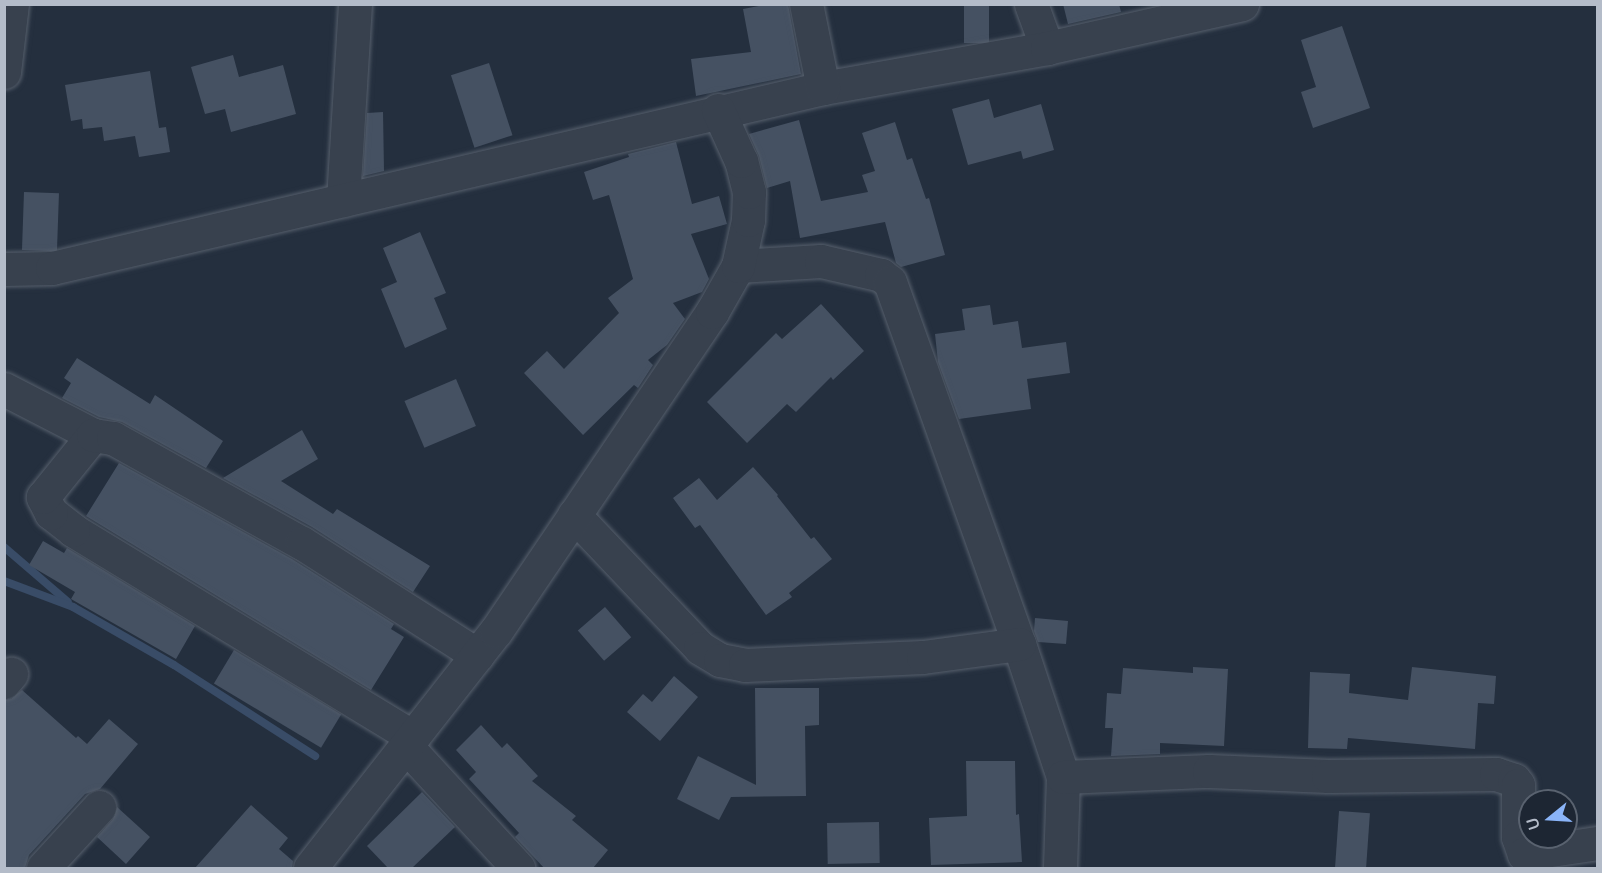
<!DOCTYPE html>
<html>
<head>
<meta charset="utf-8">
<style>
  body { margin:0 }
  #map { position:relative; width:1602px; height:873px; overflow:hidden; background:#242f3e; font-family:Mulish,sans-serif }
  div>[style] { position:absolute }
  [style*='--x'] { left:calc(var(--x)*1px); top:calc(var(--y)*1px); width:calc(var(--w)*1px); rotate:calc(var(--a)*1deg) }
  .stream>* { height:8px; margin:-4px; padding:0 4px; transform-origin:4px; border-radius:4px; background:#394c67 }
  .building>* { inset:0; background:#455162; transform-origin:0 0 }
  .roads { filter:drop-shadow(0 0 2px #565f6c) drop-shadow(0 0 2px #565f6c) }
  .minor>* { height:33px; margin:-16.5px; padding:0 16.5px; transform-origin:16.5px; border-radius:16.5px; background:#38414e }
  span { translate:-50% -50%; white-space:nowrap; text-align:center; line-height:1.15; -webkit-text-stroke:4.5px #1d2633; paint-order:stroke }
  .frame { position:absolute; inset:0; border:6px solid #b4bcc9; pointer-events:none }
  .north { position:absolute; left:1518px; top:789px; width:60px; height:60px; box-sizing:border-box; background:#1d2633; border:2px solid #59626f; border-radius:50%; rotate:252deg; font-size:16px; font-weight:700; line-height:24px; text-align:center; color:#b4bcc9 }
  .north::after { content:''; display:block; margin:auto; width:21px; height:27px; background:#8ab4f8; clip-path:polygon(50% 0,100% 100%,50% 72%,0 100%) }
</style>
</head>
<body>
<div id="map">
  <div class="stream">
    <i style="--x:4;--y:547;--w:84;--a:40.7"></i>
    <i style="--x:4;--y:581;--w:74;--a:20.6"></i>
    <i style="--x:73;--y:607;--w:116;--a:29.9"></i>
    <i style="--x:174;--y:665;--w:168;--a:32.8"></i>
  </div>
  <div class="building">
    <i style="clip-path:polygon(769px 4px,788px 4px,801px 74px,696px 96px,691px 59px,751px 52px,743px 9px)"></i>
    <i style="left:964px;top:4px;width:25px;height:39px"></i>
    <i style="clip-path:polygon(1063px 4px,1119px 4px,1121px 12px,1068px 24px)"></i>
    <i style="clip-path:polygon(1342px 26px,1370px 108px,1313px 128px,1301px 92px,1316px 87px,1301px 40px)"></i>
    <i style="clip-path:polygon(233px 55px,239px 77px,283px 65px,296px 114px,231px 132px,225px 109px,205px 114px,191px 67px)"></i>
    <i style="left:489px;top:63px;width:76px;height:40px;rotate:72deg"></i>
    <i style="clip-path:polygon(150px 71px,159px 128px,166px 127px,170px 152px,139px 157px,135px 136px,104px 141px,102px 127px,83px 129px,82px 119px,71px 121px,65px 85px)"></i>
    <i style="clip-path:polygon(989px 99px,994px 118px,1041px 104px,1054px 150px,1023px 159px,1021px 151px,968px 165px,952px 109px)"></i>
    <i style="clip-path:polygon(383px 112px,384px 171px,363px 176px,367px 113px)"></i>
    <i style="clip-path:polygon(799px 120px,821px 201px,868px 192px,862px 175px,875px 171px,862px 133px,895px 122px,907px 160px,912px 158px,926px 199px,929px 198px,945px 255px,901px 267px,896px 263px,885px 222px,800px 238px,790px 181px,767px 188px,759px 156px,749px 134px)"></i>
    <i style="clip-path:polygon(676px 142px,692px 204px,719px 196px,727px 224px,691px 234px,709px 279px,702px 292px,673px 303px,685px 319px,667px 345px,648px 360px,653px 365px,638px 388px,634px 385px,583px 435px,524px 373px,547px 351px,564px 369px,619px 313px,608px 298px,633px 279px,609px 195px,593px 200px,584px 172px,629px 157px,628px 154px)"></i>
    <i style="left:24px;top:192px;width:35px;height:58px;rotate:2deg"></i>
    <i style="clip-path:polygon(420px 232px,446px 293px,434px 298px,447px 329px,405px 348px,381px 289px,397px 282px,383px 248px)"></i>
    <i style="clip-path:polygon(821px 304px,864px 351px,833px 380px,831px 377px,796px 412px,787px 404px,747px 443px,707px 402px,776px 333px,782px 339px)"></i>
    <i style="clip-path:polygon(990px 305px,993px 325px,1018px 321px,1022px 348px,1066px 342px,1070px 373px,1027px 379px,1031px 409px,959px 419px,938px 362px,935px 334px,965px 330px,962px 309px)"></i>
    <i style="clip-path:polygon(77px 358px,150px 404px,155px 395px,223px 441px,206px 468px,122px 422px,99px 417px,62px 398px,71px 383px,64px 378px)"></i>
    <i style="left:456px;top:379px;width:51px;height:56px;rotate:67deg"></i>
    <i style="clip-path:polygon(302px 430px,318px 459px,281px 481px,333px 514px,337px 509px,430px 566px,413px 592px,312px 527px,223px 478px)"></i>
    <i style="clip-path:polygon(119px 463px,292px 559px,394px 624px,391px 629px,404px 637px,371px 690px,86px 516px)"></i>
    <i style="clip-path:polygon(753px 467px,778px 495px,777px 496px,811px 539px,814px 537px,832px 559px,789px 593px,792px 597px,766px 615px,700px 525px,695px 528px,673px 498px,699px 478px,717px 500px)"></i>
    <i style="clip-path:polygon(43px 541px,64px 553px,67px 548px,195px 626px,176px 659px,71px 599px,75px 592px,29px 565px)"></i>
    <i style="left:605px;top:607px;width:40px;height:36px;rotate:49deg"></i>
    <i style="clip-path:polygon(1035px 618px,1068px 621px,1066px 644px,1038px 642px,1034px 631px)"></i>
    <i style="left:234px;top:650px;width:125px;height:39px;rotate:31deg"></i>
    <i style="clip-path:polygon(1193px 667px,1228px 669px,1224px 746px,1160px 743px,1160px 754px,1111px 756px,1113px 728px,1105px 728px,1107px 693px,1121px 694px,1123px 668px,1193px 673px)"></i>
    <i style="clip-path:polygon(1412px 667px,1496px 676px,1494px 704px,1478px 703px,1475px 749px,1348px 738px,1347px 749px,1308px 748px,1310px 672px,1350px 674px,1349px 693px,1408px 700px)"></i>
    <i style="clip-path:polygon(674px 676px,698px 697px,660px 741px,627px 712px,643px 694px,652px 702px)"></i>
    <i style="clip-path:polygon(755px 688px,819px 688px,819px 725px,805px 726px,806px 796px,731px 797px,719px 820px,677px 799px,698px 756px,756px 785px)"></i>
    <i style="clip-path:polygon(22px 690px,76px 738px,78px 736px,87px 744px,109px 719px,138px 744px,100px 789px,85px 794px,29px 855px,25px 868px,4px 868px,4px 700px,11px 699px)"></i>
    <i style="clip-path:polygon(481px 725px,502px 748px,507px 743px,538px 776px,532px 781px,576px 816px,572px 820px,608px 850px,593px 868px,544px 868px,515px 837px,519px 833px,469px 779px,476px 772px,456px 750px)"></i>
    <i style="clip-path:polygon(966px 761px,1015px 761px,1016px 815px,1019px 814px,1022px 862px,931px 865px,929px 818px,967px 816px)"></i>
    <i style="clip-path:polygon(422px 792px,455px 827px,412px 868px,388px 868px,367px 846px)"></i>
    <i style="clip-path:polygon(251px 805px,288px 838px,279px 849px,293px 861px,292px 868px,195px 868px)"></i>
    <i style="clip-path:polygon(117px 807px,150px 837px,126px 864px,97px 837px,113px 819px)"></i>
    <i style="left:1339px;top:811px;width:31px;height:57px;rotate:4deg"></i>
    <i style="left:879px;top:822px;width:41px;height:52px;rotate:89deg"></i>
  </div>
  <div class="roads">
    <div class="minor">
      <i style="--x:1031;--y:4;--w:47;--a:70"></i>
      <i style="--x:4;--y:72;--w:68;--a:-83.3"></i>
      <i style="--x:823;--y:88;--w:228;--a:-10.1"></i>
      <i style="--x:1047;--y:48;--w:200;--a:-12.7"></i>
      <i style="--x:343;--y:200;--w:196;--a:-86.5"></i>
      <i style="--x:738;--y:266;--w:83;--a:-3.4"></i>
      <i style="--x:821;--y:261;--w:62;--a:13.1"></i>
      <i style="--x:881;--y:275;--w:11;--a:38"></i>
      <i style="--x:890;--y:282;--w:384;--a:70.4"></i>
      <i style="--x:1019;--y:644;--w:140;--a:71.7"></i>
      <i style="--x:1063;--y:777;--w:91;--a:91.9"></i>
      <i style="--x:4;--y:269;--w:48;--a:-1.2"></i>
      <i style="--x:52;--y:268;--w:792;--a:-13.14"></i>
      <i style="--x:823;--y:88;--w:86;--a:-101.4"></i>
      <i style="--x:4;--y:389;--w:100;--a:27.3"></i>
      <i style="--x:574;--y:515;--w:183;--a:46.5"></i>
      <i style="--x:700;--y:648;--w:23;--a:31"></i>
      <i style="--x:720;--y:660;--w:25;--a:11"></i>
      <i style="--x:745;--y:665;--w:178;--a:-2.6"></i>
      <i style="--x:923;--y:657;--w:97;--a:-7.7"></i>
      <i style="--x:4;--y:682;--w:11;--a:-49"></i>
      <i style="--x:413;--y:737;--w:398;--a:-148.7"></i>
      <i style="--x:73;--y:530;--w:28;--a:-142"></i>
      <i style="--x:51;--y:513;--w:18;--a:-117"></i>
      <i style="--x:43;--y:497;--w:80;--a:-51.1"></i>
      <i style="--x:93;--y:435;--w:20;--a:9"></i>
      <i style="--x:113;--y:438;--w:216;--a:29.1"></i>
      <i style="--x:302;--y:543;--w:208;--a:32.6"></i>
      <i style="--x:406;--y:746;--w:166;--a:47.4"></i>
      <i style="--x:1063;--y:777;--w:146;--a:-2.4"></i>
      <i style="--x:1209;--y:771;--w:119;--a:2.4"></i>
      <i style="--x:1328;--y:776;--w:168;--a:-0.7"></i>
      <i style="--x:1496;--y:774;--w:19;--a:18"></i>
      <i style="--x:1514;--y:780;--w:6;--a:51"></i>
      <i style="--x:1518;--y:785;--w:52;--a:90"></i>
      <i style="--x:1518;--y:837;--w:18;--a:71"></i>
      <i style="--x:1524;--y:854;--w:75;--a:-8.5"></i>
      <i style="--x:43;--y:868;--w:83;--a:-47.4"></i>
      <i style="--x:310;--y:868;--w:301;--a:-51.9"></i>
      <i style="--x:496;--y:631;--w:385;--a:-55.9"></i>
      <i style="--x:712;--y:312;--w:53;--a:-60.5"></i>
      <i style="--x:738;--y:266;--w:47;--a:-77.7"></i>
      <i style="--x:748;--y:220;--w:28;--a:-88"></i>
      <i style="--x:749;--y:192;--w:32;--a:-104"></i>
      <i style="--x:741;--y:161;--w:56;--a:-114.3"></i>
    </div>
  </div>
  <div class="frame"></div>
  <div class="north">U</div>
</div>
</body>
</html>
